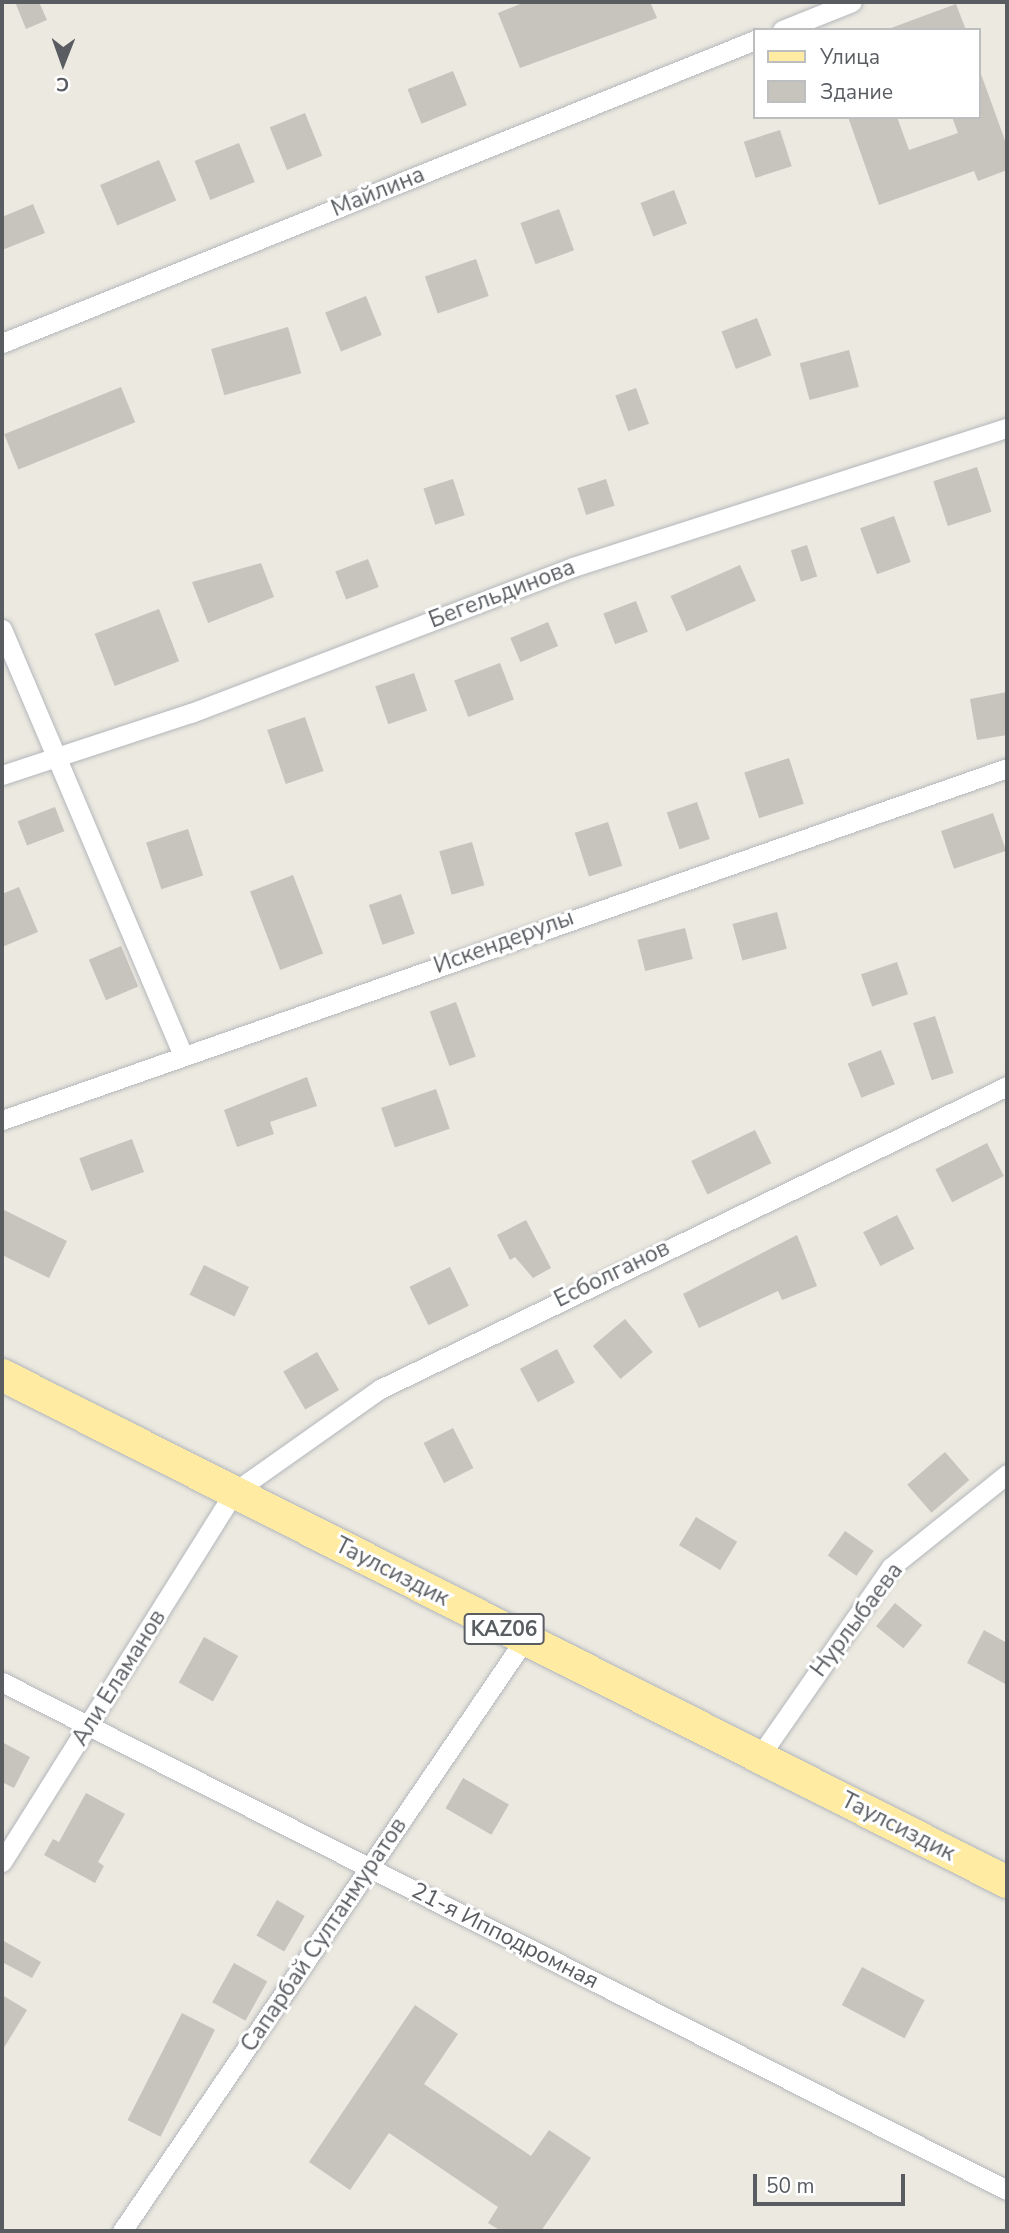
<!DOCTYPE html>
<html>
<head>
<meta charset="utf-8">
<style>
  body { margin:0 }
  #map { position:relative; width:1009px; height:2233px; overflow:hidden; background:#ece9e0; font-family:"Nunito Sans",sans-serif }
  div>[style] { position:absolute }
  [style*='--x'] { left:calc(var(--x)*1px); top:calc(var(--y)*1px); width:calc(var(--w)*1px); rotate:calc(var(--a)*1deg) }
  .building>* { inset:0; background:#c7c3bd; transform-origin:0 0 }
  .roads { filter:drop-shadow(0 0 2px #b3b7bb) drop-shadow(0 0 2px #b3b7bb) }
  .street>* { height:19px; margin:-9.5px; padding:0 9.5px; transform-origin:9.5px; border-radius:9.5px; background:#fff }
  .primary>* { height:32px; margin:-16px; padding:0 16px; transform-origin:16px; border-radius:16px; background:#ffeba2 }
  span { translate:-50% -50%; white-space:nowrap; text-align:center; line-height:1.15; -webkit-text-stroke:6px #fff; paint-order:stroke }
  .shield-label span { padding:2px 5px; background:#fff; border:2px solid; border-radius:5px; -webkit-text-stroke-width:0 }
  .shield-label { font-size:21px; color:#595d62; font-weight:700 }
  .street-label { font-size:23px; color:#595d62 }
  .frame { position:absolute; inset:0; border:4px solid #595d62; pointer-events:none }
  .legend { position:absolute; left:753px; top:28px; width:228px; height:91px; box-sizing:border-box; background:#fff; border:2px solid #bdbec0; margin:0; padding:9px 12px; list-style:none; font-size:21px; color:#595d62 }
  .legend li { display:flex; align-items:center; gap:14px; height:35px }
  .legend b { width:35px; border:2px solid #bdbec0 }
  .north { position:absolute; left:28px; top:28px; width:70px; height:70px; -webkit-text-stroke:5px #fff; paint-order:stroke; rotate:181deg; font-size:19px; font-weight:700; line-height:28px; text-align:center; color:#595d62 }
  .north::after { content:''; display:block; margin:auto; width:24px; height:32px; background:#595d62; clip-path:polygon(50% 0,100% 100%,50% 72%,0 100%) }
  .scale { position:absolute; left:753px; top:2174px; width:152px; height:32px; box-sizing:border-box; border:4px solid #595d62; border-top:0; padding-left:9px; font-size:21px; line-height:24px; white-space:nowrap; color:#595d62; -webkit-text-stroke:5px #fff; paint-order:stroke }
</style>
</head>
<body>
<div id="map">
  <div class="building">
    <i style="clip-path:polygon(15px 2px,39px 2px,47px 20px,26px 29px)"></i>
    <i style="clip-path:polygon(525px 2px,650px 2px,657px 18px,520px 68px,498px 13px)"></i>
    <i style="clip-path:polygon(956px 4px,966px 30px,891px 30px,891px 28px)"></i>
    <i style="left:453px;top:71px;width:37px;height:49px;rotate:68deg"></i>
    <i style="clip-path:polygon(981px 74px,1007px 146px,1007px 170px,978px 181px,974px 171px,879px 205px,848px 117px,897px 117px,909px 150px,958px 133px,952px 117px,979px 117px)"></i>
    <i style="left:305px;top:113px;width:46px;height:38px;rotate:68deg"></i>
    <i style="left:780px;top:130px;width:38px;height:38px;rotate:72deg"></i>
    <i style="left:239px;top:143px;width:42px;height:48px;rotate:68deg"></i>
    <i style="left:159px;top:160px;width:44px;height:64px;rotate:67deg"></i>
    <i style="left:674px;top:190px;width:36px;height:36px;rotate:69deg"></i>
    <i style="clip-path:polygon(33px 204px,45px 233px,2px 250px,2px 217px)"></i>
    <i style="left:559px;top:209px;width:44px;height:41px;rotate:70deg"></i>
    <i style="left:476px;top:259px;width:39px;height:54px;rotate:71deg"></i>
    <i style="left:366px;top:296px;width:42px;height:44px;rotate:68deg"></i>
    <i style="left:757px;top:318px;width:40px;height:38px;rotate:69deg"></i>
    <i style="left:288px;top:327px;width:48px;height:80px;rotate:74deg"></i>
    <i style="left:849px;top:350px;width:38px;height:51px;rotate:75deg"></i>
    <i style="left:121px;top:387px;width:38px;height:126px;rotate:68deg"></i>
    <i style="left:636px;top:388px;width:38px;height:22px;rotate:70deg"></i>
    <i style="left:977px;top:467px;width:47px;height:46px;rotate:72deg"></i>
    <i style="left:453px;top:479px;width:38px;height:31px;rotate:72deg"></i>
    <i style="left:606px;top:479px;width:28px;height:30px;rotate:72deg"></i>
    <i style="left:894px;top:516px;width:49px;height:36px;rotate:70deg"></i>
    <i style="left:807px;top:545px;width:33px;height:17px;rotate:72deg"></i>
    <i style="left:368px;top:559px;width:30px;height:35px;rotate:69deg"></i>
    <i style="clip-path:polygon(261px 563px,274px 597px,208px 623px,192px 582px)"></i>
    <i style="left:740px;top:565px;width:39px;height:76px;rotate:66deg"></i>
    <i style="left:636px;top:601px;width:33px;height:35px;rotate:69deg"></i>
    <i style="left:159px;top:609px;width:56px;height:69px;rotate:69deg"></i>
    <i style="left:548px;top:622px;width:26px;height:41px;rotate:67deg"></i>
    <i style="left:500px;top:663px;width:39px;height:49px;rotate:69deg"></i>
    <i style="left:414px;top:673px;width:40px;height:41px;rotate:71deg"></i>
    <i style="clip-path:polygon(1007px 692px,1007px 735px,977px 740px,970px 699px)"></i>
    <i style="left:305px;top:717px;width:57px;height:40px;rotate:71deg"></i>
    <i style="left:789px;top:758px;width:48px;height:47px;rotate:72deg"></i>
    <i style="left:697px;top:802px;width:39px;height:32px;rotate:71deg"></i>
    <i style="left:55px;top:807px;width:26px;height:40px;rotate:69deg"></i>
    <i style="left:993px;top:813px;width:40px;height:55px;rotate:71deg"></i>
    <i style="left:608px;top:822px;width:46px;height:35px;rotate:72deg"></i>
    <i style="left:188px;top:829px;width:49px;height:44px;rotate:72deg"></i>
    <i style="left:472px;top:842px;width:45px;height:34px;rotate:74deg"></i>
    <i style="left:293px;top:875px;width:84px;height:46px;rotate:69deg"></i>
    <i style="clip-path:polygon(19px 887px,38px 932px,2px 947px,2px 894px)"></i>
    <i style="left:401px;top:894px;width:42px;height:34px;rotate:71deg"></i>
    <i style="left:777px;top:912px;width:38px;height:46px;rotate:75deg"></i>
    <i style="left:685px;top:928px;width:32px;height:49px;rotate:76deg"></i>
    <i style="left:121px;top:946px;width:44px;height:35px;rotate:67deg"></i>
    <i style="left:897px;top:962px;width:34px;height:38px;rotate:71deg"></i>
    <i style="left:456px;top:1002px;width:58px;height:28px;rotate:70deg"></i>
    <i style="left:935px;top:1016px;width:60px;height:23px;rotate:72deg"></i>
    <i style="left:881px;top:1050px;width:37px;height:36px;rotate:68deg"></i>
    <i style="clip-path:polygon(307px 1077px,317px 1106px,270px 1122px,274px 1134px,237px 1147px,224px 1110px)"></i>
    <i style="left:436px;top:1089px;width:42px;height:58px;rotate:71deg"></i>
    <i style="left:755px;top:1130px;width:37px;height:71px;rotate:64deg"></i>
    <i style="left:132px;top:1139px;width:35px;height:56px;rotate:70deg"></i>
    <i style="left:987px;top:1143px;width:37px;height:58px;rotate:63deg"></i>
    <i style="clip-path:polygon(2px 1209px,67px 1241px,49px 1278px,2px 1255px)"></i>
    <i style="left:897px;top:1215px;width:38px;height:38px;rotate:63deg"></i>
    <i style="clip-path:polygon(526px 1220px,551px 1268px,533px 1278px,515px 1257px,510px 1260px,497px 1235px)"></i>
    <i style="clip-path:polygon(797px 1235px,817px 1286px,782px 1300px,778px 1291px,699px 1328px,683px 1294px)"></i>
    <i style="left:204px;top:1265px;width:50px;height:33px;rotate:26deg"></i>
    <i style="left:450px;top:1267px;width:43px;height:45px;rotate:64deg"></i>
    <i style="left:625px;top:1319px;width:43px;height:42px;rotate:50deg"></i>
    <i style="left:557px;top:1349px;width:38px;height:42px;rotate:62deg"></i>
    <i style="left:317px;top:1352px;width:44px;height:39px;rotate:60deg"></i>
    <i style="left:453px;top:1428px;width:45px;height:33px;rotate:63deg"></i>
    <i style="left:945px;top:1452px;width:37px;height:50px;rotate:49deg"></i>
    <i style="left:696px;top:1517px;width:48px;height:33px;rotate:31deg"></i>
    <i style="left:845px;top:1531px;width:35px;height:30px;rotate:35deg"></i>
    <i style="left:895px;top:1603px;width:35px;height:30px;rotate:39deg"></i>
    <i style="clip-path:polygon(984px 1630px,1007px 1643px,1007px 1685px,967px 1663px)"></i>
    <i style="left:204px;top:1637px;width:39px;height:52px;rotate:29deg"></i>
    <i style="clip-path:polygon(2px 1742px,30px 1757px,14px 1788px,2px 1782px)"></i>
    <i style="left:463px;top:1778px;width:53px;height:35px;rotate:30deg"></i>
    <i style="clip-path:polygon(86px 1793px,125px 1814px,98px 1862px,104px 1866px,95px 1883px,44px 1855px,53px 1839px,59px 1842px)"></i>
    <i style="left:277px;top:1900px;width:32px;height:41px;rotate:30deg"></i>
    <i style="clip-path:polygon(2px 1940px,41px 1962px,32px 1978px,2px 1962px)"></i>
    <i style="left:234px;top:1963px;width:38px;height:45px;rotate:29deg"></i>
    <i style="left:862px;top:1967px;width:71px;height:43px;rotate:28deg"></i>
    <i style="clip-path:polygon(2px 1995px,27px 2010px,2px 2051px)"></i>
    <i style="clip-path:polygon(415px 2005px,458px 2034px,424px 2084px,531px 2156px,549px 2130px,591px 2158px,541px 2231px,501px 2231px,488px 2223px,498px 2207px,389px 2133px,350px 2190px,309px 2162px)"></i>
    <i style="left:182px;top:2013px;width:37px;height:120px;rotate:27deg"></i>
  </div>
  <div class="roads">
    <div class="street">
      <i style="--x:782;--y:30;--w:75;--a:-21.8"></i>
      <i style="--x:2;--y:343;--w:812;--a:-21.92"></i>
      <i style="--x:2;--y:629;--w:462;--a:67"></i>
      <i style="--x:2;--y:775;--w:199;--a:-18.2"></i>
      <i style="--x:191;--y:713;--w:409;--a:-20.9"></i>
      <i style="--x:573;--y:567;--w:456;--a:-17.8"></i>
      <i style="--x:2;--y:1120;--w:1065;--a:-19.3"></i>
      <i style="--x:2;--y:1682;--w:1126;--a:26.82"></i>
      <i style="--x:759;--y:1757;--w:231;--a:-55.2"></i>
      <i style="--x:891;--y:1567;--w:149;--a:-38.7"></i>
      <i style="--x:2;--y:1862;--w:437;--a:-57.9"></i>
      <i style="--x:234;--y:1492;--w:179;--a:-35.2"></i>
      <i style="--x:380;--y:1389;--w:696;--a:-25.79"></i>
      <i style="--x:122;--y:2231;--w:716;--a:-55.76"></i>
    </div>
    <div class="primary">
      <i style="--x:2;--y:1375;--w:1126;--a:26.77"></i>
    </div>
  </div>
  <div class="shield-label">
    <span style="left:504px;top:1629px">KAZ06</span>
  </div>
  <div class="street-label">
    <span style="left:378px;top:192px;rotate:-22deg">Майлина</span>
    <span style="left:502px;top:594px;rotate:-21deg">Бегельдинова</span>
    <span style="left:504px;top:942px;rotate:-20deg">Искендерулы</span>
    <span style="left:612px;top:1274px;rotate:-26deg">Есболганов</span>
    <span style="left:392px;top:1572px;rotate:27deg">Таулсиздик</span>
    <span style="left:857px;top:1620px;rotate:-53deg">Нурлыбаева</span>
    <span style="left:119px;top:1678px;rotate:-58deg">Али Еламанов</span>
    <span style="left:898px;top:1827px;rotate:27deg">Таулсиздик</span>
    <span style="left:324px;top:1935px;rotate:-56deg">Сапарбай Султанмуратов</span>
    <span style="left:505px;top:1936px;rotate:27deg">21-я Ипподромная</span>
  </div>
  <div class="frame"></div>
  <ul class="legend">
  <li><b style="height:9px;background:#ffeba2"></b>Улица</li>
  <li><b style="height:19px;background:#c7c3bd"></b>Здание</li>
  </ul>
  <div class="north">С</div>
  <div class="scale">50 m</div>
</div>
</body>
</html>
